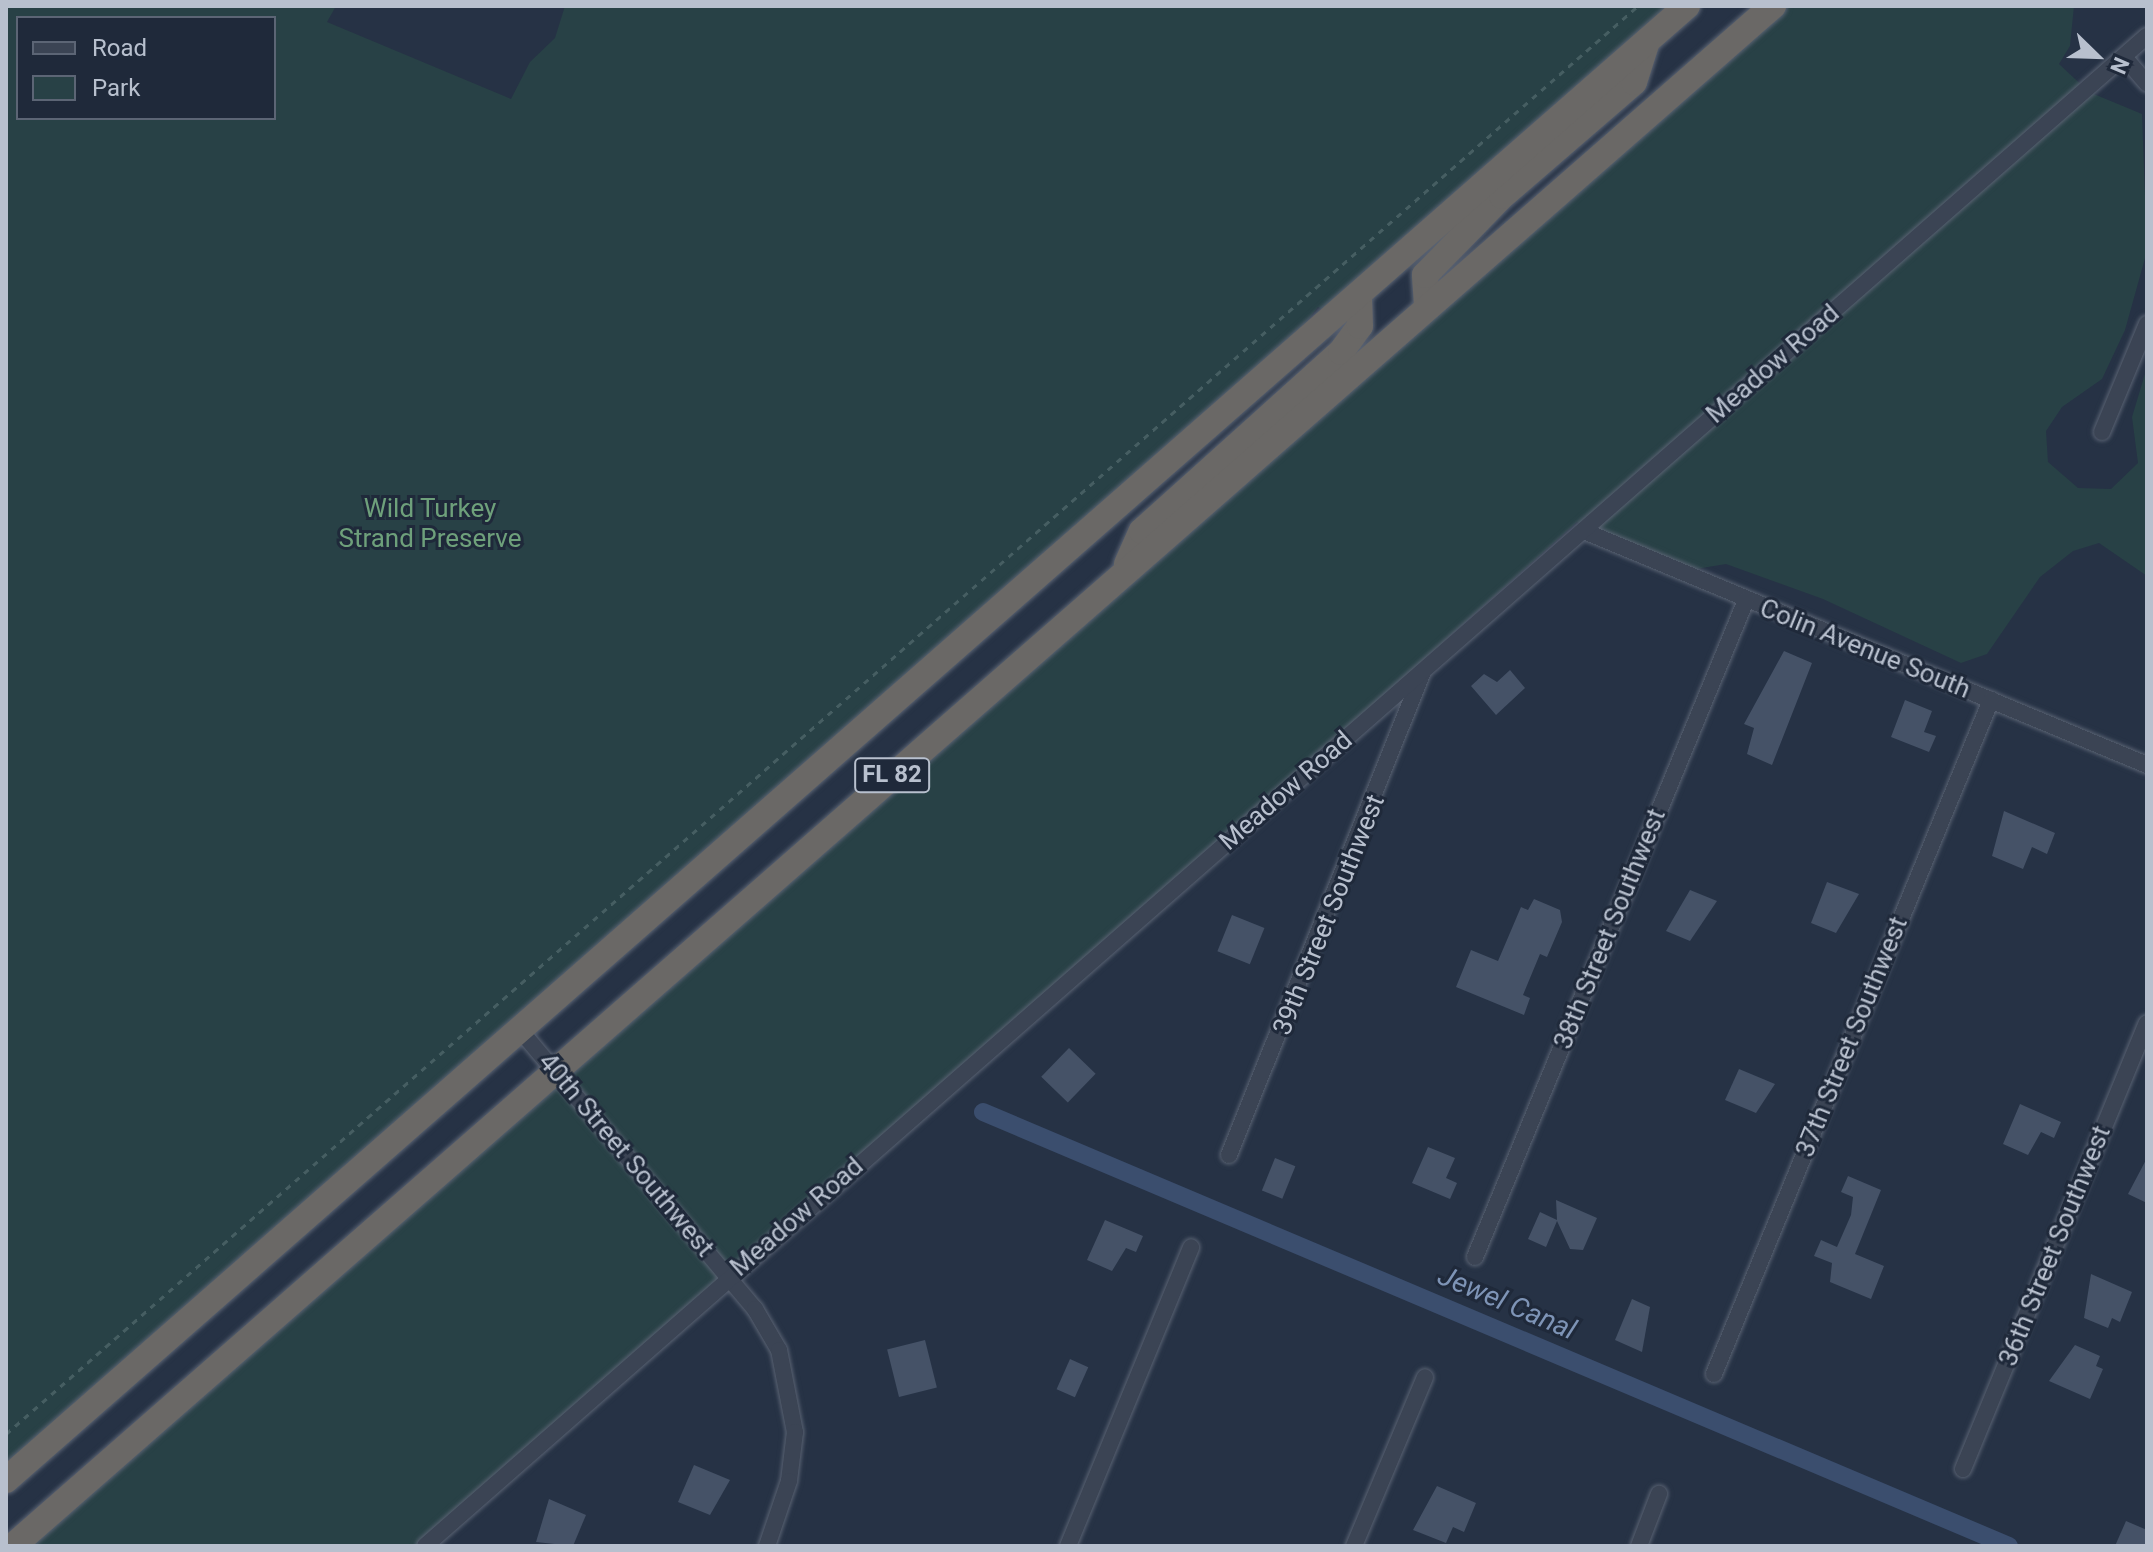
<!DOCTYPE html>
<html>
<head>
<meta charset="utf-8">
<style>
  body { margin:0 }
  #map { position:relative; width:2153px; height:1552px; overflow:hidden; background:#263245; font-family:Roboto,sans-serif }
  div>[style] { position:absolute }
  [style*='--x'] { left:calc(var(--x)*1px); top:calc(var(--y)*1px); width:calc(var(--w)*1px); rotate:calc(var(--a)*1deg) }
  .green>* { inset:0; background:#284146 }
  .canal>* { height:18px; margin:-9px; padding:0 9px; transform-origin:9px; border-radius:9px; background:#3b4e6e }
  .building>* { inset:0; background:#455267; transform-origin:0 0 }
  .path>* { height:3px; margin-top:-1.5px; transform-origin:0; background:repeating-linear-gradient(90deg,#465e62 0 6px,transparent 0 12px) }
  .roads { filter:drop-shadow(0 0 2px #596272) drop-shadow(0 0 2px #596272) }
  .minor>* { height:16px; margin:-8px; padding:0 8px; transform-origin:8px; border-radius:8px; background:#3b4454 }
  .trunk>* { height:26px; margin:-13px; padding:0 13px; transform-origin:13px; border-radius:13px; background:#6a6866 }
  span { translate:-50% -50%; white-space:nowrap; text-align:center; line-height:1.15; -webkit-text-stroke:6px #1f293a; paint-order:stroke }
  .shield-label span { padding:2px 6px; background:#1f293a; border:2px solid; border-radius:6px; -webkit-text-stroke-width:0 }
  .shield-label { font-size:24px; color:#b8c0ce; font-weight:700 }
  .street-label { font-size:26px; color:#b8c0ce }
  .park-label { font-size:26px; color:#6ea07b }
  .water-label { font-size:28px; color:#7e94b6; font-style:italic }
  .frame { position:absolute; inset:0; border:8px solid #b8c0ce; pointer-events:none }
  .legend { position:absolute; left:16px; top:16px; width:260px; height:104px; box-sizing:border-box; background:#1f293a; border:2px solid #5c6575; margin:0; padding:10px 14px; list-style:none; font-size:24px; color:#b8c0ce }
  .legend li { display:flex; align-items:center; gap:16px; height:40px }
  .legend b { width:40px; border:2px solid #5c6575 }
  .north { position:absolute; left:2057px; top:16px; width:80px; height:80px; -webkit-text-stroke:6px #1f293a; paint-order:stroke; rotate:113deg; font-size:22px; font-weight:700; line-height:32px; text-align:center; color:#b8c0ce }
  .north::after { content:''; display:block; margin:auto; width:28px; height:36px; background:#b8c0ce; clip-path:polygon(50% 0,100% 100%,50% 72%,0 100%) }
</style>
</head>
<body>
<div id="map">
  <div class="green">
    <i style="clip-path:polygon(evenodd,6px 6px,336px 6px,327px 22px,511px 99px,530px 62px,555px 38px,565px 6px,1671px 6px,1325px 311px,1318px 307px,1292px 340px,6px 1467px,6px 6px,18px 18px,274px 18px,274px 118px,18px 118px,18px 18px)"></i>
    <i style="clip-path:polygon(1789px 6px,2074px 6px,2070px 46px,2059px 64px,2089px 92px,2142px 114px,2147px 251px,2125px 330px,2102px 379px,2062px 407px,2046px 431px,2048px 462px,2078px 488px,2111px 489px,2138px 463px,2132px 417px,2147px 367px,2147px 576px,2099px 543px,2073px 551px,2040px 577px,1987px 654px,1961px 663px,1823px 599px,1726px 564px,1684px 571px,1577px 522px,434px 1546px,28px 1546px)"></i>
  </div>
  <div class="canal">
    <i style="--x:983;--y:1112;--w:1114;--a:22.93"></i>
  </div>
  <div class="building">
    <i style="clip-path:polygon(1784px 651px,1812px 663px,1772px 765px,1747px 754px,1754px 728px,1744px 724px)"></i>
    <i style="clip-path:polygon(1510px 670px,1525px 688px,1496px 715px,1471px 686px,1484px 674px,1497px 682px)"></i>
    <i style="clip-path:polygon(1905px 700px,1932px 711px,1924px 732px,1936px 736px,1929px 752px,1891px 737px)"></i>
    <i style="clip-path:polygon(2004px 811px,2055px 833px,2047px 854px,2032px 847px,2023px 869px,1992px 856px)"></i>
    <i style="clip-path:polygon(1827px 882px,1859px 894px,1836px 933px,1811px 923px)"></i>
    <i style="clip-path:polygon(1690px 890px,1717px 901px,1690px 941px,1666px 931px)"></i>
    <i style="clip-path:polygon(1534px 899px,1560px 910px,1562px 922px,1547px 957px,1540px 954px,1523px 995px,1530px 998px,1524px 1015px,1456px 987px,1471px 950px,1498px 961px,1521px 907px,1528px 910px)"></i>
    <i style="left:1232px;top:915px;width:35px;height:39px;rotate:22deg"></i>
    <i style="left:1069px;top:1048px;width:37px;height:40px;rotate:44deg"></i>
    <i style="clip-path:polygon(1739px 1069px,1775px 1084px,1756px 1113px,1725px 1100px)"></i>
    <i style="clip-path:polygon(2020px 1104px,2061px 1122px,2054px 1138px,2041px 1132px,2028px 1155px,2003px 1144px)"></i>
    <i style="clip-path:polygon(1428px 1147px,1455px 1158px,1446px 1178px,1457px 1183px,1450px 1199px,1412px 1183px)"></i>
    <i style="left:1275px;top:1158px;width:22px;height:35px;rotate:22deg"></i>
    <i style="clip-path:polygon(2147px 1158px,2147px 1203px,2128px 1194px)"></i>
    <i style="clip-path:polygon(1848px 1176px,1881px 1190px,1855px 1254px,1884px 1266px,1871px 1299px,1830px 1282px,1832px 1263px,1814px 1256px,1821px 1240px,1837px 1247px,1851px 1215px,1853px 1197px,1841px 1192px)"></i>
    <i style="clip-path:polygon(1556px 1200px,1597px 1218px,1583px 1250px,1570px 1249px,1557px 1221px,1546px 1247px,1528px 1239px,1540px 1212px,1557px 1220px)"></i>
    <i style="clip-path:polygon(1105px 1220px,1143px 1236px,1136px 1252px,1126px 1248px,1112px 1271px,1087px 1260px)"></i>
    <i style="clip-path:polygon(2091px 1274px,2132px 1292px,2120px 1322px,2112px 1318px,2108px 1328px,2084px 1318px)"></i>
    <i style="clip-path:polygon(1632px 1299px,1650px 1307px,1642px 1352px,1615px 1340px)"></i>
    <i style="left:925px;top:1340px;width:49px;height:39px;rotate:76deg"></i>
    <i style="clip-path:polygon(2075px 1345px,2100px 1356px,2096px 1366px,2103px 1369px,2090px 1399px,2049px 1381px)"></i>
    <i style="left:1070px;top:1359px;width:20px;height:33px;rotate:24deg"></i>
    <i style="clip-path:polygon(694px 1465px,730px 1480px,710px 1515px,678px 1502px)"></i>
    <i style="clip-path:polygon(1437px 1486px,1476px 1503px,1464px 1532px,1453px 1527px,1446px 1543px,1413px 1530px)"></i>
    <i style="clip-path:polygon(549px 1499px,586px 1515px,573px 1546px,536px 1542px)"></i>
    <i style="clip-path:polygon(2126px 1521px,2147px 1530px,2147px 1546px,2115px 1546px)"></i>
  </div>
  <div class="path">
    <i style="--x:6;--y:1434;--w:2169;--a:-41.19"></i>
  </div>
  <div class="roads">
    <div class="minor">
      <i style="--x:2124;--y:57;--w:35;--a:49"></i>
      <i style="--x:2102;--y:432;--w:117;--a:-67.4"></i>
      <i style="--x:1584;--y:531;--w:610;--a:22.57"></i>
      <i style="--x:520;--y:1030;--w:365;--a:49.9"></i>
      <i style="--x:755;--y:1309;--w:48;--a:59.7"></i>
      <i style="--x:779;--y:1350;--w:84;--a:79"></i>
      <i style="--x:795;--y:1432;--w:49;--a:97"></i>
      <i style="--x:789;--y:1481;--w:69;--a:108.7"></i>
      <i style="--x:1229;--y:1155;--w:518;--a:-68.14"></i>
      <i style="--x:1475;--y:1257;--w:711;--a:-67.58"></i>
      <i style="--x:1714;--y:1374;--w:729;--a:-67.66"></i>
      <i style="--x:1963;--y:1469;--w:482;--a:-67.6"></i>
      <i style="--x:425;--y:1546;--w:2290;--a:-41.25"></i>
      <i style="--x:1068;--y:1546;--w:323;--a:-67.6"></i>
      <i style="--x:1354;--y:1546;--w:183;--a:-67.2"></i>
      <i style="--x:1639;--y:1546;--w:56;--a:-69"></i>
    </div>
    <div class="trunk">
      <i style="--x:1427;--y:305;--w:30;--a:-94"></i>
      <i style="--x:1425;--y:275;--w:110;--a:-45.7"></i>
      <i style="--x:1502;--y:196;--w:174;--a:-40.8"></i>
      <i style="--x:1634;--y:82;--w:43;--a:-72.4"></i>
      <i style="--x:1127;--y:564;--w:36;--a:-66"></i>
      <i style="--x:1142;--y:531;--w:268;--a:-42"></i>
      <i style="--x:1341;--y:352;--w:32;--a:-54"></i>
      <i style="--x:1360;--y:326;--w:32;--a:-92"></i>
      <i style="--x:6;--y:1480;--w:2236;--a:-41.25"></i>
      <i style="--x:13;--y:1546;--w:2339;--a:-41.19"></i>
    </div>
  </div>
  <div class="shield-label">
    <span style="left:892px;top:775px">FL 82</span>
  </div>
  <div class="street-label">
    <span style="left:1773px;top:364px;rotate:-41deg">Meadow Road</span>
    <span style="left:1865px;top:649px;rotate:22deg">Colin Avenue South</span>
    <span style="left:1286px;top:791px;rotate:-41deg">Meadow Road</span>
    <span style="left:1329px;top:915px;rotate:-68deg">39th Street Southwest</span>
    <span style="left:1610px;top:929px;rotate:-68deg">38th Street Southwest</span>
    <span style="left:1852px;top:1037px;rotate:-68deg">37th Street Southwest</span>
    <span style="left:626px;top:1155px;rotate:50deg">40th Street Southwest</span>
    <span style="left:797px;top:1217px;rotate:-41deg">Meadow Road</span>
    <span style="left:2055px;top:1246px;rotate:-68deg">36th Street Southwest</span>
  </div>
  <div class="park-label">
    <span style="left:430px;top:524px">Wild Turkey<br>Strand Preserve</span>
  </div>
  <div class="water-label">
    <span style="left:1507px;top:1303px;rotate:23deg">Jewel Canal</span>
  </div>
  <div class="frame"></div>
  <ul class="legend">
  <li><b style="height:10px;background:#3b4454"></b>Road</li>
  <li><b style="height:22px;background:#284146"></b>Park</li>
  </ul>
  <div class="north">N</div>
</div>
</body>
</html>
